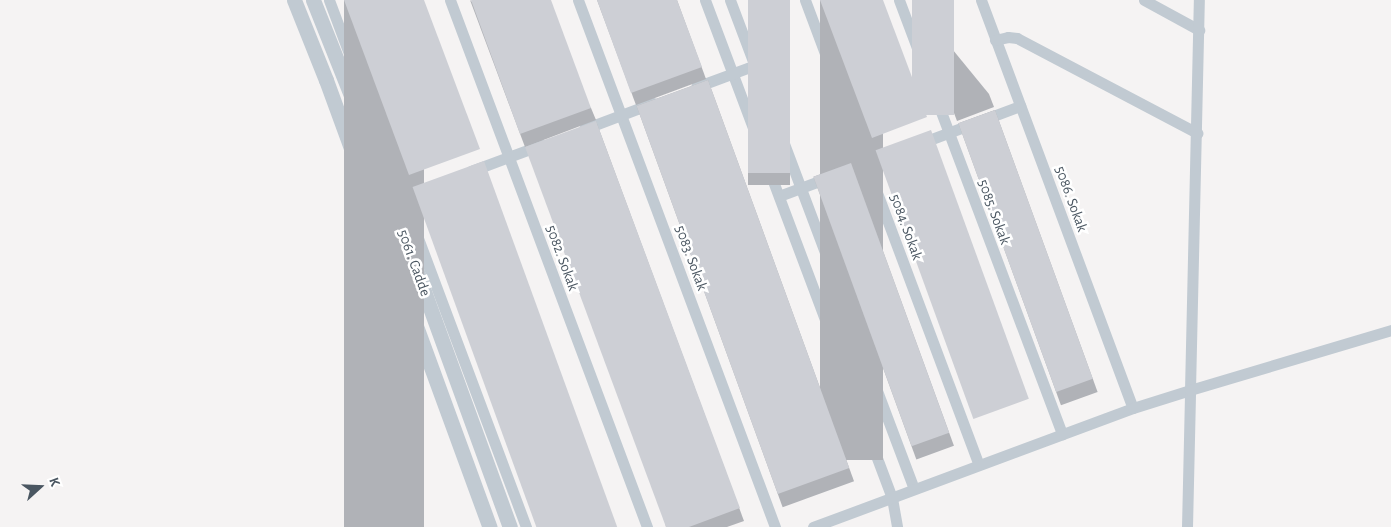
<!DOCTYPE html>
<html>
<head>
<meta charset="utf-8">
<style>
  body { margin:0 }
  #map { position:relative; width:1391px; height:527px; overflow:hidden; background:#f5f3f3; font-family:"Alegreya Sans",sans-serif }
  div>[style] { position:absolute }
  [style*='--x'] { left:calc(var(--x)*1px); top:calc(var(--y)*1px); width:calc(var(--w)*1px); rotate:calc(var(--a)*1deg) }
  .minor>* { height:11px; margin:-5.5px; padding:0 5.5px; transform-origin:5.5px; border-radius:5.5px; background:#c1cad2 }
  .tertiary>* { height:15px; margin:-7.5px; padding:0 7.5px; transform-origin:7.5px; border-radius:7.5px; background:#c1cad2 }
  .wall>* { inset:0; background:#b0b2b7; transform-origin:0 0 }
  .building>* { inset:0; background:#cdcfd5; transform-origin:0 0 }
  span { translate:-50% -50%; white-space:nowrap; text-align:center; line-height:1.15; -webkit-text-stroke:5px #fff; paint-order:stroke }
  .street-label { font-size:15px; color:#4a5661 }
  .north { position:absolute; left:15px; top:462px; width:50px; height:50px; -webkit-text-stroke:4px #fff; paint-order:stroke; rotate:70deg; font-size:14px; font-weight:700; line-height:20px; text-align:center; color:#4a5661 }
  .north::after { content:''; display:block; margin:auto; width:18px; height:22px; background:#4a5661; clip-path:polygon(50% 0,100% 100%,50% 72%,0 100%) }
</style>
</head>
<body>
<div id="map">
  <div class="minor">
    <i style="--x:329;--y:0;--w:563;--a:69.5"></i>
    <i style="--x:450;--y:0;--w:563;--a:69.5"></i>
    <i style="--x:578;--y:0;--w:563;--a:69.5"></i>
    <i style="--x:705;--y:0;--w:532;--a:69.42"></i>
    <i style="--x:892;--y:498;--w:29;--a:80"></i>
    <i style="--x:730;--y:0;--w:522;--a:69.38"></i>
    <i style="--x:805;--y:0;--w:496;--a:69.5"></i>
    <i style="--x:899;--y:0;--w:464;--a:69.4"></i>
    <i style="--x:981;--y:0;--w:435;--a:69.6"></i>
    <i style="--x:1144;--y:0;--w:63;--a:28.6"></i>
    <i style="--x:995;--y:40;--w:13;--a:-13"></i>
    <i style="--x:1008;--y:37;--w:9;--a:6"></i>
    <i style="--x:1017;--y:38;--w:204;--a:27.8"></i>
    <i style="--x:696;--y:87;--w:63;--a:-20.4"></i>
    <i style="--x:584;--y:129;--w:74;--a:-20.6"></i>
    <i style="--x:921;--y:143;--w:106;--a:-20.5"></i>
    <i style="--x:471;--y:171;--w:75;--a:-20.4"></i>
    <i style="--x:779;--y:196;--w:121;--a:-20.4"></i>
    <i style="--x:813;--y:527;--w:341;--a:-20.4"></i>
    <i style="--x:1133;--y:408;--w:60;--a:-17.5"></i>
    <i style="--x:1190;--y:390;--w:390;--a:-88.7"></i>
    <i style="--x:1187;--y:527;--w:137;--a:-88.7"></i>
    <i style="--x:1190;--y:390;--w:210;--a:-16.6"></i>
  </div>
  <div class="tertiary">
    <i style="--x:294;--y:0;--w:86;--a:68.2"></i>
    <i style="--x:326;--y:80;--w:476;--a:69.9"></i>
    <i style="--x:313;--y:0;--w:162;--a:68.3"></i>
    <i style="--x:373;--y:151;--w:400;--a:70"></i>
  </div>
  <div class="wall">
    <i style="left:344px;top:0;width:80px;height:562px"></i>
    <i style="clip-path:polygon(470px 0,591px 108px,596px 120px,525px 147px)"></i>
    <i style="clip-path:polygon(597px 0,677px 0,706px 79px,636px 105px)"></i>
    <i style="left:748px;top:0;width:42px;height:185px"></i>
    <i style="left:820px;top:0;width:63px;height:460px"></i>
    <i style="clip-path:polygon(912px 0,989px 94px,994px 107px,957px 121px)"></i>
    <i style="left:708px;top:80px;width:427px;height:76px;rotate:70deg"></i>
    <i style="left:995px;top:110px;width:300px;height:39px;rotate:70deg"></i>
    <i style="clip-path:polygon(596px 121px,744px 521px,727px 527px,666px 527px)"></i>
    <i style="left:851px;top:163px;width:301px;height:40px;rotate:70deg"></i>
  </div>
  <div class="building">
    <i style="clip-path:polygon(344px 0,424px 0,480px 149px,409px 175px)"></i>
    <i style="clip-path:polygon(471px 0,551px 0,591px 108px,520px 134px)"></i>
    <i style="clip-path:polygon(597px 0,677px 0,702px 67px,631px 93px)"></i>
    <i style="left:748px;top:0;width:42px;height:173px"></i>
    <i style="clip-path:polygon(820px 0,883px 0,927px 117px,872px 138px)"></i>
    <i style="left:912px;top:0;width:42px;height:115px"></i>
    <i style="left:708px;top:80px;width:413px;height:76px;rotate:70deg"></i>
    <i style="left:995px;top:110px;width:286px;height:39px;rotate:70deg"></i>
    <i style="clip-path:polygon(596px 121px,740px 508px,689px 527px,666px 527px,525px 147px)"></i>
    <i style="left:931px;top:130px;width:286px;height:59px;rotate:70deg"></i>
    <i style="left:484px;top:161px;width:390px;height:76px;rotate:70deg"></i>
    <i style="left:851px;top:163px;width:287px;height:40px;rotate:70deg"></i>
  </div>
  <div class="street-label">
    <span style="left:1071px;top:199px;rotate:70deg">5086. Sokak</span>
    <span style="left:994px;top:212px;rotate:70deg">5085. Sokak</span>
    <span style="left:906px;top:227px;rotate:70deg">5084. Sokak</span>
    <span style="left:562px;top:258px;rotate:70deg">5082. Sokak</span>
    <span style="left:691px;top:258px;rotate:70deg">5083. Sokak</span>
    <span style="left:414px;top:263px;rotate:70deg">5061. Cadde</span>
  </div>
  <div class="north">K</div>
</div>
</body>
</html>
